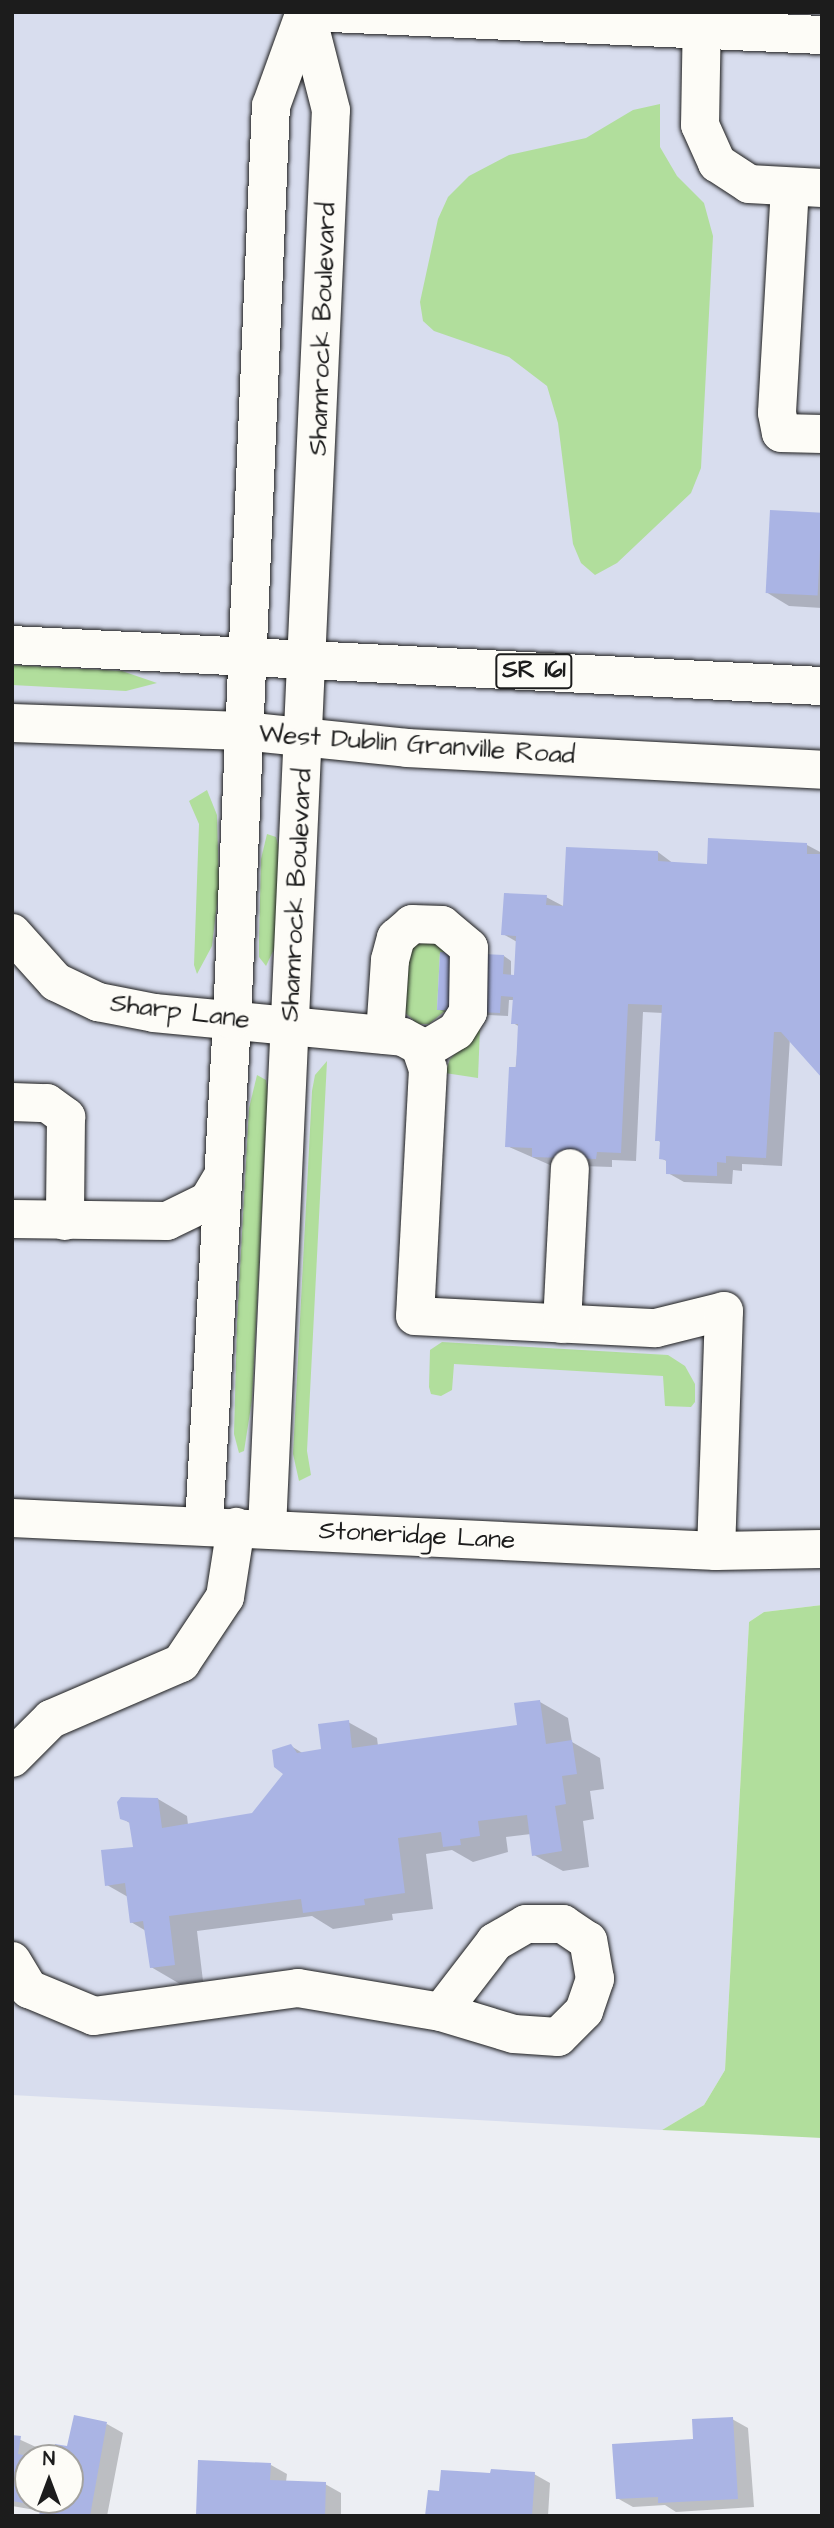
<!DOCTYPE html>
<html>
<head>
<meta charset="utf-8">
<style>
  body { margin:0 }
  #map { position:relative; width:834px; height:2528px; overflow:hidden; background:#eceef3; font-family:"Architects Daughter",sans-serif }
  div>[style] { position:absolute }
  [style*='--x'] { left:calc(var(--x)*1px); top:calc(var(--y)*1px); width:calc(var(--w)*1px); rotate:calc(var(--a)*1deg) }
  .built>* { inset:0; background:#d8ddee }
  .green>* { inset:0; background:#b1de9c }
  .shadow>* { inset:0; background:#0003 }
  .building>* { inset:0; background:#aab4e4; transform-origin:0 0 }
  .roads { filter:drop-shadow(0 0 2px #1c1c1c) drop-shadow(0 0 2px #1c1c1c) }
  .minor>* { height:38px; margin:-19px; padding:0 19px; transform-origin:19px; border-radius:19px; background:#fdfcf7 }
  .major>* { height:38px; margin:-19px; padding:0 19px; transform-origin:19px; border-radius:19px; background:#fdfcf7 }
  span { translate:-50% -50%; white-space:nowrap; text-align:center; line-height:1.15; -webkit-text-stroke:6px #fdfcf7; paint-order:stroke }
  .shield-label span { padding:2px 5px; background:#fdfcf7; border:2px solid; border-radius:5px; -webkit-text-stroke-width:0 }
  .shield-label { font-size:24px; color:#1c1c1c; font-weight:700 }
  .street-label { font-size:26px; color:#1c1c1c }
  .frame { position:absolute; inset:0; border:14px solid #1c1c1c; pointer-events:none }
  .north { position:absolute; left:14px; top:2444px; width:70px; height:70px; box-sizing:border-box; background:#fdfcf7; border:2px solid #a3a29f; border-radius:50%; rotate:0deg; font-size:19px; font-weight:700; line-height:28px; text-align:center; color:#1c1c1c }
  .north::after { content:''; display:block; margin:auto; width:24px; height:32px; background:#1c1c1c; clip-path:polygon(50% 0,100% 100%,50% 72%,0 100%) }
</style>
</head>
<body>
<div id="map">
  <div class="built">
    <i style="clip-path:polygon(12px 12px,822px 12px,822px 1605px,764px 1612px,749px 1622px,725px 2070px,704px 2105px,662px 2130px,12px 2095px)"></i>
  </div>
  <div class="green">
    <i style="clip-path:polygon(660px 104px,660px 147px,677px 176px,704px 203px,713px 236px,701px 468px,691px 493px,617px 563px,595px 575px,581px 563px,573px 544px,558px 423px,547px 386px,509px 357px,434px 331px,423px 321px,420px 302px,438px 219px,448px 197px,469px 176px,509px 155px,586px 138px,633px 110px)"></i>
    <i style="clip-path:polygon(12px 665px,122px 671px,157px 683px,126px 691px,12px 685px)"></i>
    <i style="clip-path:polygon(207px 790px,217px 815px,219px 887px,212px 946px,197px 974px,194px 965px,199px 824px,189px 801px)"></i>
    <i style="clip-path:polygon(267px 834px,276px 837px,279px 848px,275px 947px,266px 966px,259px 957px,259px 942px,261px 859px)"></i>
    <i style="clip-path:polygon(434px 942px,445px 952px,440px 952px,437px 1009px,446px 1010px,429px 1024px,418px 1024px,402px 1010px,407px 951px,415px 944px)"></i>
    <i style="clip-path:polygon(480px 1028px,478px 1078px,445px 1073px,450px 1059px)"></i>
    <i style="clip-path:polygon(327px 1061px,307px 1451px,311px 1475px,299px 1481px,293px 1454px,312px 1091px,315px 1075px)"></i>
    <i style="clip-path:polygon(257px 1075px,266px 1080px,268px 1093px,252px 1400px,244px 1451px,239px 1453px,234px 1434px,237px 1323px,249px 1108px)"></i>
    <i style="clip-path:polygon(442px 1342px,668px 1355px,685px 1366px,695px 1384px,695px 1402px,691px 1407px,665px 1406px,663px 1376px,454px 1364px,452px 1390px,441px 1396px,431px 1394px,429px 1387px,430px 1350px)"></i>
    <i style="clip-path:polygon(822px 1605px,822px 2138px,662px 2130px,704px 2105px,725px 2070px,749px 1622px,764px 1612px)"></i>
  </div>
  <div class="shadow">
    <i style="clip-path:polygon(822px 515px,822px 608px,789px 606px,766px 592px)"></i>
    <i style="clip-path:polygon(807px 845px,822px 853px,822px 1075px,790px 1038px,782px 1166px,742px 1164px,742px 1171px,733px 1170px,732px 1184px,684px 1182px,668px 1173px,668px 1162px,661px 1158px,662px 1143px,657px 1140px,663px 1013px,643px 1012px,636px 1161px,612px 1160px,612px 1167px,550px 1165px,507px 1146px,520px 1027px,513px 1023px,514px 1000px,509px 1000px,508px 1016px,446px 1013px,438px 1009px,504px 956px,511px 961px,511px 976px,515px 978px,517px 942px,503px 934px,546px 897px,565px 907px,658px 852px,674px 864px,709px 865px)"></i>
    <i style="clip-path:polygon(540px 1702px,568px 1718px,572px 1742px,600px 1758px,604px 1789px,590px 1791px,594px 1819px,583px 1821px,589px 1867px,563px 1871px,534px 1855px,531px 1834px,506px 1837px,508px 1852px,473px 1862px,452px 1850px,426px 1854px,433px 1909px,392px 1914px,393px 1920px,333px 1929px,312px 1916px,197px 1931px,203px 1981px,180px 1984px,151px 1967px,146px 1931px,131px 1922px,128px 1897px,107px 1885px,135px 1848px,131px 1824px,122px 1818px,158px 1799px,187px 1816px,188px 1825px,253px 1814px,285px 1773px,291px 1746px,304px 1754px,323px 1751px,348px 1722px,377px 1738px,378px 1746px,519px 1727px)"></i>
    <i style="clip-path:polygon(732px 2419px,748px 2428px,754px 2507px,676px 2512px,665px 2505px,633px 2507px,617px 2498px,694px 2440px)"></i>
    <i style="clip-path:polygon(107px 2424px,123px 2433px,107px 2516px,41px 2516px,41px 2511px,12px 2506px,12px 2436px,36px 2447px,34px 2458px,28px 2458px,28px 2500px,70px 2500px,70px 2458px,53px 2458px)"></i>
    <i style="clip-path:polygon(271px 2465px,287px 2474px,286px 2482px,325px 2484px,341px 2493px,341px 2516px,198px 2514px)"></i>
    <i style="clip-path:polygon(442px 2472px,534px 2474px,550px 2483px,548px 2516px,427px 2516px,441px 2493px)"></i>
  </div>
  <div class="building">
    <i style="left:770px;top:510px;width:52px;height:83px;rotate:3deg"></i>
    <i style="clip-path:polygon(708px 838px,807px 843px,807px 854px,822px 854px,822px 1078px,781px 1032px,774px 1032px,766px 1158px,726px 1156px,726px 1163px,717px 1162px,717px 1176px,666px 1174px,666px 1160px,659px 1159px,660px 1141px,655px 1141px,662px 1005px,628px 1004px,621px 1153px,597px 1152px,596px 1159px,532px 1157px,532px 1148px,505px 1147px,509px 1067px,516px 1067px,518px 1024px,511px 1024px,513px 997px,501px 996px,500px 1013px,437px 1010px,440px 952px,504px 955px,503px 974px,514px 975px,516px 936px,501px 935px,504px 893px,547px 895px,546px 905px,563px 906px,566px 847px,658px 851px,658px 861px,707px 864px)"></i>
    <i style="clip-path:polygon(540px 1700px,546px 1744px,572px 1740px,577px 1774px,562px 1776px,566px 1804px,555px 1806px,562px 1851px,532px 1856px,527px 1815px,478px 1821px,480px 1836px,460px 1839px,461px 1845px,443px 1847px,441px 1832px,398px 1838px,405px 1893px,364px 1899px,365px 1905px,303px 1913px,301px 1899px,169px 1916px,175px 1965px,150px 1968px,143px 1921px,130px 1923px,125px 1883px,105px 1886px,101px 1850px,133px 1847px,129px 1822px,120px 1819px,117px 1802px,121px 1797px,158px 1798px,162px 1828px,252px 1813px,283px 1774px,274px 1767px,272px 1750px,291px 1744px,297px 1753px,321px 1749px,318px 1724px,349px 1720px,352px 1748px,517px 1725px,514px 1703px)"></i>
    <i style="clip-path:polygon(74px 2415px,107px 2422px,90px 2516px,39px 2516px,41px 2506px,12px 2501px,12px 2435px,21px 2436px,18px 2454px,28px 2456px,28px 2500px,70px 2500px,70px 2458px,52px 2458px,55px 2444px,67px 2446px)"></i>
    <i style="clip-path:polygon(733px 2417px,738px 2499px,658px 2503px,658px 2497px,616px 2499px,612px 2444px,693px 2439px,692px 2419px)"></i>
    <i style="clip-path:polygon(198px 2460px,271px 2463px,270px 2480px,326px 2482px,325px 2516px,196px 2515px)"></i>
    <i style="clip-path:polygon(491px 2469px,535px 2472px,532px 2516px,425px 2516px,428px 2490px,439px 2491px,441px 2470px,490px 2473px)"></i>
  </div>
  <div class="roads">
    <div class="minor">
      <i style="--x:309;--y:12;--w:514;--a:2.57"></i>
      <i style="--x:702;--y:12;--w:113;--a:91"></i>
      <i style="--x:700;--y:125;--w:42;--a:65.9"></i>
      <i style="--x:717;--y:163;--w:38;--a:33"></i>
      <i style="--x:749;--y:184;--w:73;--a:3.1"></i>
      <i style="--x:790;--y:187;--w:226;--a:93.3"></i>
      <i style="--x:777;--y:413;--w:20;--a:79"></i>
      <i style="--x:781;--y:433;--w:41;--a:1.4"></i>
      <i style="--x:12;--y:933;--w:66;--a:48.1"></i>
      <i style="--x:56;--y:982;--w:47;--a:25.5"></i>
      <i style="--x:98;--y:1002;--w:57;--a:11.1"></i>
      <i style="--x:154;--y:1013;--w:250;--a:5.5"></i>
      <i style="--x:403;--y:1037;--w:19;--a:28"></i>
      <i style="--x:420;--y:1046;--w:24;--a:71"></i>
      <i style="--x:428;--y:1069;--w:247;--a:93"></i>
      <i style="--x:415;--y:1316;--w:241;--a:2.9"></i>
      <i style="--x:656;--y:1328;--w:70;--a:-14"></i>
      <i style="--x:724;--y:1311;--w:240;--a:91.9"></i>
      <i style="--x:385;--y:1035;--w:75;--a:-86.2"></i>
      <i style="--x:390;--y:960;--w:23;--a:-75"></i>
      <i style="--x:396;--y:938;--w:21;--a:-41"></i>
      <i style="--x:412;--y:924;--w:30;--a:2"></i>
      <i style="--x:442;--y:925;--w:35;--a:40"></i>
      <i style="--x:469;--y:948;--w:64;--a:90.9"></i>
      <i style="--x:468;--y:1012;--w:22;--a:122"></i>
      <i style="--x:456;--y:1031;--w:39;--a:149"></i>
      <i style="--x:12;--y:1102;--w:35;--a:2"></i>
      <i style="--x:47;--y:1103;--w:24;--a:36"></i>
      <i style="--x:66;--y:1117;--w:104;--a:90.6"></i>
      <i style="--x:12;--y:1219;--w:155;--a:0.7"></i>
      <i style="--x:167;--y:1221;--w:46;--a:-26"></i>
      <i style="--x:208;--y:1201;--w:29;--a:-59"></i>
      <i style="--x:562;--y:1324;--w:156;--a:-87.1"></i>
      <i style="--x:12;--y:1518;--w:705;--a:2.68"></i>
      <i style="--x:716;--y:1551;--w:106;--a:-1.1"></i>
      <i style="--x:204;--y:1525;--w:506;--a:-86.83"></i>
      <i style="--x:232;--y:1020;--w:915;--a:-87.56"></i>
      <i style="--x:271;--y:106;--w:100;--a:-70.1"></i>
      <i style="--x:267;--y:1529;--w:1420;--a:-87.42"></i>
      <i style="--x:331;--y:110;--w:101;--a:-104.3"></i>
      <i style="--x:12;--y:1758;--w:55;--a:-45"></i>
      <i style="--x:51;--y:1719;--w:142;--a:-23.3"></i>
      <i style="--x:181;--y:1663;--w:79;--a:-56.3"></i>
      <i style="--x:225;--y:1597;--w:71;--a:-81.1"></i>
      <i style="--x:12;--y:1961;--w:33;--a:59"></i>
      <i style="--x:29;--y:1989;--w:70;--a:22.6"></i>
      <i style="--x:94;--y:2016;--w:206;--a:-7.8"></i>
      <i style="--x:298;--y:1988;--w:145;--a:9.5"></i>
      <i style="--x:441;--y:2012;--w:76;--a:16.8"></i>
      <i style="--x:514;--y:2034;--w:44;--a:3.9"></i>
      <i style="--x:558;--y:2037;--w:37;--a:-45"></i>
      <i style="--x:584;--y:2011;--w:34;--a:-71"></i>
      <i style="--x:595;--y:1979;--w:39;--a:-100"></i>
      <i style="--x:588;--y:1941;--w:30;--a:-146"></i>
      <i style="--x:563;--y:1924;--w:37;--a:180"></i>
      <i style="--x:526;--y:1924;--w:36;--a:150"></i>
      <i style="--x:495;--y:1942;--w:88;--a:127.6"></i>
    </div>
    <div class="major">
      <i style="--x:12;--y:645;--w:811;--a:2.9"></i>
      <i style="--x:12;--y:723;--w:231;--a:2"></i>
      <i style="--x:243;--y:731;--w:165;--a:5.9"></i>
      <i style="--x:407;--y:748;--w:416;--a:3"></i>
    </div>
  </div>
  <div class="shield-label">
    <span style="left:534px;top:671px">SR 161</span>
  </div>
  <div class="street-label">
    <span style="left:323px;top:329px;rotate:-88deg">Shamrock Boulevard</span>
    <span style="left:417px;top:745px;rotate:4deg">West Dublin Granville Road</span>
    <span style="left:297px;top:895px;rotate:-87deg">Shamrock Boulevard</span>
    <span style="left:180px;top:1012px;rotate:7deg">Sharp Lane</span>
    <span style="left:417px;top:1536px;rotate:3deg">Stoneridge Lane</span>
  </div>
  <div class="frame"></div>
  <div class="north">N</div>
</div>
</body>
</html>
